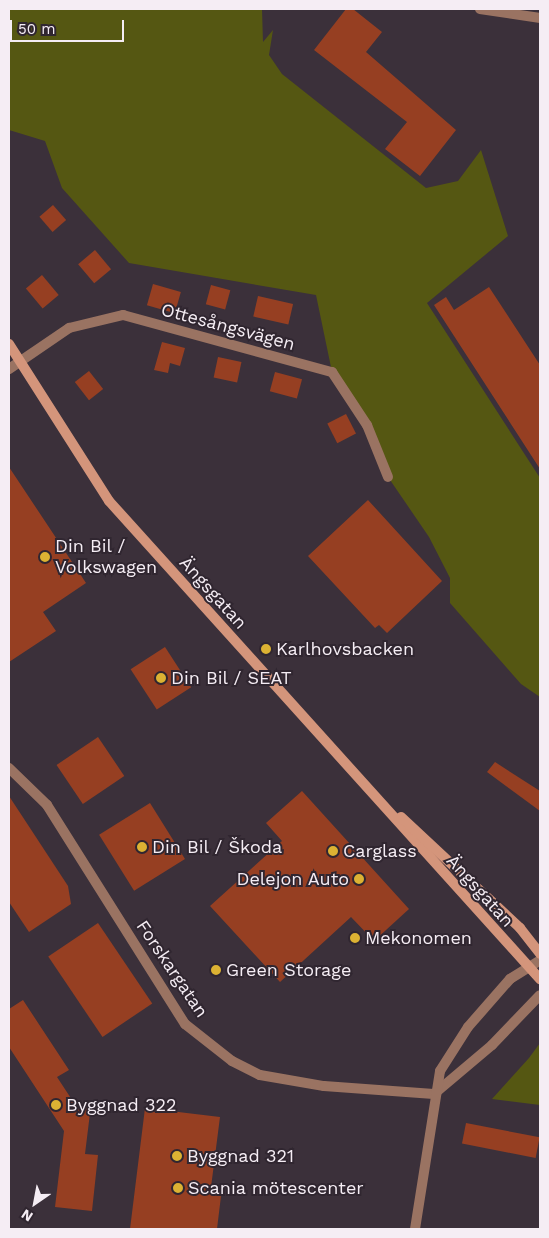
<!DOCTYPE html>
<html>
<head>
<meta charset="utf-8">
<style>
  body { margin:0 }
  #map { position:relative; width:549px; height:1238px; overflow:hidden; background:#3b303a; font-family:"Work Sans",sans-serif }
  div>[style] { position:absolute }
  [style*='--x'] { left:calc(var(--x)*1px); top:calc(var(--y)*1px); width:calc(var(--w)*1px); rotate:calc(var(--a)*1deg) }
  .green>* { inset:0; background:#555712 }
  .building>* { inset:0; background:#963f22; transform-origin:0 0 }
  .minor>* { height:10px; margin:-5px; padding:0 5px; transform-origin:5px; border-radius:5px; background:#9a7362 }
  .secondary>* { height:10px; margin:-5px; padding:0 5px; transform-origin:5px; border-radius:5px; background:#d4957b }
  .dots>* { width:14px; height:14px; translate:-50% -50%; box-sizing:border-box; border:2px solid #302630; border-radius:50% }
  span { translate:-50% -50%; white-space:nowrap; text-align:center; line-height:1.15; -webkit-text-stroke:4px #302630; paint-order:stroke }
  .street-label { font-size:18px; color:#f5edf4 }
  .poi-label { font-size:18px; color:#f5edf4 }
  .left { translate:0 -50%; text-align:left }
  .right { translate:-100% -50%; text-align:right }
  .frame { position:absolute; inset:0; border:10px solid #f5edf4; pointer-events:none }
  .north { position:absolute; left:10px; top:1178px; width:50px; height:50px; -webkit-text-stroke:4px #302630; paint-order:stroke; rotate:213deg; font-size:14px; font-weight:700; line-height:20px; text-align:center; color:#f5edf4 }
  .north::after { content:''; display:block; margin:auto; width:18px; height:22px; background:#f5edf4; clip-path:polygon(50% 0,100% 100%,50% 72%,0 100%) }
  .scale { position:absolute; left:10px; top:20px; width:114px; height:22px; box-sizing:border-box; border:2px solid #f5edf4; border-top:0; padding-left:6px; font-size:15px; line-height:18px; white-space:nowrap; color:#f5edf4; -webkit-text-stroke:4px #302630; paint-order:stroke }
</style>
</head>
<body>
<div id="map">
  <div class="green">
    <i style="clip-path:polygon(9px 9px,262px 9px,263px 42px,273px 30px,269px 55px,282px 74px,426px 188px,458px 181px,481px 150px,508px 236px,427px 303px,540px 478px,540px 697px,521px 684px,450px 603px,450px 578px,429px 537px,388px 477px,366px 425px,332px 372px,316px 295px,129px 263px,62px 188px,45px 141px,9px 130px)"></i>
    <i style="clip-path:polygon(540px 1043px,540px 1105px,492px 1099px,529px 1058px)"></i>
  </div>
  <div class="building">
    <i style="clip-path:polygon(346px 9px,353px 9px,382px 32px,366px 52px,456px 130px,420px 176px,385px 149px,407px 122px,314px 50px)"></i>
    <i style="left:53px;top:205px;width:20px;height:18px;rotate:49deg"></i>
    <i style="left:95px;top:250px;width:25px;height:22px;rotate:50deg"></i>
    <i style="left:42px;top:275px;width:26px;height:21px;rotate:50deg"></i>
    <i style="left:153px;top:284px;width:29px;height:22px;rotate:16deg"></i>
    <i style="left:211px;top:285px;width:20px;height:20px;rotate:15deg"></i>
    <i style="clip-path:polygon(489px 287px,540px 365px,540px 469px,434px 305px,446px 297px,454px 310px)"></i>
    <i style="left:258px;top:296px;width:36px;height:21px;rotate:13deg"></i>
    <i style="clip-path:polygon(162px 342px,185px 348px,180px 366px,170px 363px,168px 373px,154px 370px)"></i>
    <i style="left:218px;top:357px;width:24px;height:21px;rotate:12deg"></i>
    <i style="left:89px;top:371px;width:23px;height:18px;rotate:52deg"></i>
    <i style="left:275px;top:372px;width:28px;height:20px;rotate:15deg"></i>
    <i style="left:346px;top:414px;width:22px;height:21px;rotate:63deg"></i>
    <i style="clip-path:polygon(9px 467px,86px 583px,43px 612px,56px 631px,9px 662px)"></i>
    <i style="clip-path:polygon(368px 500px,442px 581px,387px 633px,379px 625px,375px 628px,308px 556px)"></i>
    <i style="left:165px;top:647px;width:48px;height:41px;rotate:57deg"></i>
    <i style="left:98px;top:737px;width:47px;height:50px;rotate:56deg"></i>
    <i style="clip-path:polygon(495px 762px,540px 791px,540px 811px,487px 772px)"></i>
    <i style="clip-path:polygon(302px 791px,409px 909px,374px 941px,351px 917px,280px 982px,210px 906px,282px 841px,266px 823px)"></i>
    <i style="clip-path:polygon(9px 796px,68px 886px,71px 904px,29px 932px,9px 902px)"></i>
    <i style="left:150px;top:803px;width:66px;height:60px;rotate:58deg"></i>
    <i style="left:98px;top:923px;width:97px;height:60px;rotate:56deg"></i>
    <i style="clip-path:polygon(23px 1000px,69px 1070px,57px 1077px,80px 1112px,91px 1105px,85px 1154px,98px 1155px,92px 1211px,55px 1207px,64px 1131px,9px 1047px,9px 1009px)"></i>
    <i style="clip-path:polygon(145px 1108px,220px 1117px,210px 1195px,221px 1196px,217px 1229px,130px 1229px)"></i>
    <i style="left:466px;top:1123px;width:75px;height:21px;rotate:11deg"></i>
  </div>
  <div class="minor">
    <i style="--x:480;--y:9;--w:61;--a:8.5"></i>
    <i style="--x:9;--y:369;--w:73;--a:-34.3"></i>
    <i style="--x:69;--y:328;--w:56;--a:-13.5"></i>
    <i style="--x:123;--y:315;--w:217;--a:15.3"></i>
    <i style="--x:332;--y:372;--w:64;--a:56.6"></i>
    <i style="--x:367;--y:425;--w:56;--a:68"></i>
    <i style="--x:9;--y:768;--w:53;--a:44.2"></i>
    <i style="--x:47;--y:805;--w:259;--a:57.8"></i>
    <i style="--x:185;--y:1024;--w:60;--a:38.2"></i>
    <i style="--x:232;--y:1061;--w:31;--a:27"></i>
    <i style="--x:260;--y:1075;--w:65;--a:9.8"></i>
    <i style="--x:324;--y:1086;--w:110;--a:4.2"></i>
    <i style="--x:434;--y:1094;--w:76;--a:-40.2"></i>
    <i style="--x:492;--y:1045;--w:69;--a:-46.2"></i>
    <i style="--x:415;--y:1229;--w:160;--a:-81"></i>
    <i style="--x:440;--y:1071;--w:52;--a:-57.5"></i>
    <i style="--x:468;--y:1027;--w:64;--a:-48.8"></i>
    <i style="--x:510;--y:979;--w:36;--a:-32"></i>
  </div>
  <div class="secondary">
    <i style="--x:9;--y:344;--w:186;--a:57.5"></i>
    <i style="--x:109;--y:501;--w:644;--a:47.96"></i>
    <i style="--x:401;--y:817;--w:163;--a:43"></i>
    <i style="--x:520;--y:928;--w:33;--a:52"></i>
  </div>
  <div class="dots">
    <i style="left:45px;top:557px;background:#dcb233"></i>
    <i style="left:266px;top:649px;background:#dcb233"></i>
    <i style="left:161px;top:678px;background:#dcb233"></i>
    <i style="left:142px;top:847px;background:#dcb233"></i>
    <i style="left:333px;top:851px;background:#dcb233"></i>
    <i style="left:359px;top:879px;background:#dcb233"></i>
    <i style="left:355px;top:938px;background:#dcb233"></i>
    <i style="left:216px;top:970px;background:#dcb233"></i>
    <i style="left:56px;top:1105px;background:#dcb233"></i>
    <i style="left:177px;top:1156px;background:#dcb233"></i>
    <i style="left:178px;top:1188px;background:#dcb233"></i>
  </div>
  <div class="street-label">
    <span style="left:228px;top:327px;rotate:15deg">Ottesångsvägen</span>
    <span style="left:213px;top:593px;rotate:48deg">Ängsgatan</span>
    <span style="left:480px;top:891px;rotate:48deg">Ängsgatan</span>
    <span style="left:172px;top:969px;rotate:56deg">Forskargatan</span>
  </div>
  <div class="poi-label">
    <span class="left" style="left:55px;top:557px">Din Bil /<br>Volkswagen</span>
    <span class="left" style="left:276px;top:649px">Karlhovsbacken</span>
    <span class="left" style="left:171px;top:678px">Din Bil / SEAT</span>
    <span class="left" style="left:152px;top:847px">Din Bil / Škoda</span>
    <span class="left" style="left:343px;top:851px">Carglass</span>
    <span class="right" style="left:349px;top:879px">Delejon Auto</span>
    <span class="left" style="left:365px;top:938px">Mekonomen</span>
    <span class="left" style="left:226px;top:970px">Green Storage</span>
    <span class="left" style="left:66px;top:1105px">Byggnad 322</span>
    <span class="left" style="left:187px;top:1156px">Byggnad 321</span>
    <span class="left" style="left:188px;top:1188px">Scania mötescenter</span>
  </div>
  <div class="frame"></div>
  <div class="north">N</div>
  <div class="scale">50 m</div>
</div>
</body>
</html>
